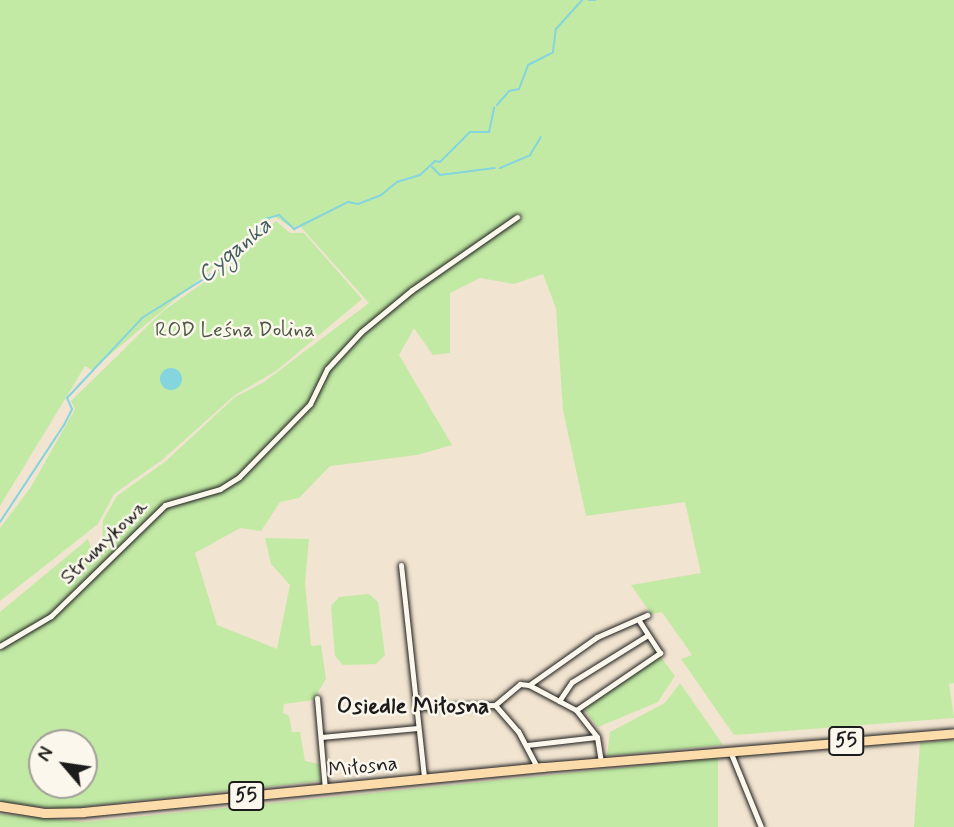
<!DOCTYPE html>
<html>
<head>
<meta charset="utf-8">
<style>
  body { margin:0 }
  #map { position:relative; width:954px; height:827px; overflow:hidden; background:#f1e4d0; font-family:Mynerve,sans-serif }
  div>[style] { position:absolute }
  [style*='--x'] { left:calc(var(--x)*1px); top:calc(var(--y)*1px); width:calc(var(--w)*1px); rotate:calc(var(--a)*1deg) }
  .green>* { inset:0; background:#c2eaa5 }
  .water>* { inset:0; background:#84d5dd }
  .round { border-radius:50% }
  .stream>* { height:2px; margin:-1px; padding:0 1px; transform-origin:1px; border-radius:1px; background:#84d5dd }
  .roads { filter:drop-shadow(0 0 2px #1c1c1c) drop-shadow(0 0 2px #1c1c1c) }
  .street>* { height:5px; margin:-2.5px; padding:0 2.5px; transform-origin:2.5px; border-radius:2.5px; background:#fbf7ec }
  .primary>* { height:9px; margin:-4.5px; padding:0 4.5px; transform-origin:4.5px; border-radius:4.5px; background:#fddcac }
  span { translate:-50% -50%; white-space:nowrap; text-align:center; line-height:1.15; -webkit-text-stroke:5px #fbf7ec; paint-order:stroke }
  .shield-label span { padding:2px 5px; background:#fbf7ec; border:2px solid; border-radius:5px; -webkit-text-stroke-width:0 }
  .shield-label { font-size:19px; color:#1c1c1c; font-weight:700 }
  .park-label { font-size:21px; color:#4e5a45 }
  .street-label { font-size:21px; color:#1c1c1c }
  .water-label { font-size:23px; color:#405d60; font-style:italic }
  .neighbourhood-label { font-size:23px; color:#1c1c1c; font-weight:700 }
  .north { position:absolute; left:28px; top:729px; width:70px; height:70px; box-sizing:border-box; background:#fbf7ec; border:2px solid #a29f99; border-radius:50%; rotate:299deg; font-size:19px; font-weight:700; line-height:28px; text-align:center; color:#1c1c1c }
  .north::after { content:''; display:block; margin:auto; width:24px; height:32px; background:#1c1c1c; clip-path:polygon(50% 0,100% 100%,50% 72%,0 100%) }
</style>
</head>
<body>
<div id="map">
  <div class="green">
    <i style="clip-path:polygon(evenodd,0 0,954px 0,954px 683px,949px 684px,954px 718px,734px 735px,681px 659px,692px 655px,662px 612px,651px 614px,631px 585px,701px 573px,685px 502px,586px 516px,563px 410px,556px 308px,543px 274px,514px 284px,480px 278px,450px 293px,450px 353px,433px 355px,414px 328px,399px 355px,452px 445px,417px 455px,330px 466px,299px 498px,280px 502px,261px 531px,240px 528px,195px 553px,217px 625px,277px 649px,290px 585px,271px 564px,265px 538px,309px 539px,305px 583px,311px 646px,321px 645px,326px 679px,313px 700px,284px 704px,283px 713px,289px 716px,292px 732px,300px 732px,305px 761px,319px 764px,321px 781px,61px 809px,0 802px,0 612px,88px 539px,94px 555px,102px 550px,103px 520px,117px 496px,166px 461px,235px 397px,264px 382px,369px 303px,299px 225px,292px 228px,274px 216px,92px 370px,85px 366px,0 506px,0 0,42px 743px,84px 743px,84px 785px,42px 785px,42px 743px)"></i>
    <i style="clip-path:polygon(276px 221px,290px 233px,304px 233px,362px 299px,276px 371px,235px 395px,162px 460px,114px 494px,98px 524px,0 601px,0 528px,31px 487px,67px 423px,75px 409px,71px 401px,163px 311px,229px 265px)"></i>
    <i style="clip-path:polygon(369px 594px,378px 602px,385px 655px,376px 664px,343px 665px,335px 656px,331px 606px,339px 597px)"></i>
    <i style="clip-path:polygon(660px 656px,675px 676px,658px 702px,598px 727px,583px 708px)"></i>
    <i style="clip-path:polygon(680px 683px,723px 745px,607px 756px,610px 732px,665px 703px)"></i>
    <i style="clip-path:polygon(954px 740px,954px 827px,914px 827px,920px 743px)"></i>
    <i style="clip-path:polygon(718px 758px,718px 827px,0 827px,0 814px,85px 822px)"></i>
  </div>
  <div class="water">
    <i class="round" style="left:160px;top:368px;width:22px;height:22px"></i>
  </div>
  <div class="stream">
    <i style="--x:589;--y:0;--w:6;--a:0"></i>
    <i style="--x:497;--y:105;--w:18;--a:-49"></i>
    <i style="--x:509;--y:91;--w:10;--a:-11"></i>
    <i style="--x:519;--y:89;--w:26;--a:-69"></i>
    <i style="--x:528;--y:65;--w:28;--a:-27"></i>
    <i style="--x:553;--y:52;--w:23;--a:-83"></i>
    <i style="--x:556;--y:29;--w:39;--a:-48"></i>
    <i style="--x:432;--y:167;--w:11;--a:45"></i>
    <i style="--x:440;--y:175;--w:55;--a:-7.3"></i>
    <i style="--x:500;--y:168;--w:33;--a:-23"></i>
    <i style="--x:530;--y:155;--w:21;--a:-59"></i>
    <i style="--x:0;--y:522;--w:116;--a:-56.6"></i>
    <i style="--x:64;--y:425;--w:18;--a:-63"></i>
    <i style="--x:72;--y:409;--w:12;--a:-114"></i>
    <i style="--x:67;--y:398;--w:110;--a:-46.8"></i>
    <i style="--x:142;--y:318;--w:90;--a:-32.3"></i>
    <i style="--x:218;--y:270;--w:10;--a:-61"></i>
    <i style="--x:223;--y:261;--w:44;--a:-35.8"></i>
    <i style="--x:259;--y:235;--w:17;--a:-69"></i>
    <i style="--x:265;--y:219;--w:15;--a:-16"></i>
    <i style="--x:279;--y:215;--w:21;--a:43"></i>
    <i style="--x:294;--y:229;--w:60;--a:-26.6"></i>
    <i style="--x:348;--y:202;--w:10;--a:11"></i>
    <i style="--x:358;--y:204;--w:25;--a:-21"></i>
    <i style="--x:381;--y:195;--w:21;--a:-39"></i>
    <i style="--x:397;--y:182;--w:24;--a:-17"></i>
    <i style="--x:420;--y:175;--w:21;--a:-43"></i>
    <i style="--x:435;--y:161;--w:5;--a:11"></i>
    <i style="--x:440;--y:162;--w:42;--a:-45"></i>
    <i style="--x:470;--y:132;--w:19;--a:0"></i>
    <i style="--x:489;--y:132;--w:25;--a:-78"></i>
  </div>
  <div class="roads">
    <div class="street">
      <i style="--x:401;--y:565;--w:214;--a:83.8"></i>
      <i style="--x:0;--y:646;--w:59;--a:-30.5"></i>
      <i style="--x:51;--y:616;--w:159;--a:-44.2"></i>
      <i style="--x:165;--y:505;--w:57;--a:-16.2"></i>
      <i style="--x:220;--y:489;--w:22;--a:-32"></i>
      <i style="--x:239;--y:477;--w:102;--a:-45.8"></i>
      <i style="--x:310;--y:404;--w:39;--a:-64"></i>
      <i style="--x:327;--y:369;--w:50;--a:-47.4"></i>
      <i style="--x:361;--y:332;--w:66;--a:-39.5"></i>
      <i style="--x:412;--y:290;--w:128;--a:-34.8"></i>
      <i style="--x:529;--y:685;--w:83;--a:-35.2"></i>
      <i style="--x:597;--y:637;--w:55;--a:-23.7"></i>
      <i style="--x:317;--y:698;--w:91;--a:85"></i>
      <i style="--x:559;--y:701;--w:23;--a:-56"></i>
      <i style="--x:572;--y:682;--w:89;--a:-31.7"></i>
      <i style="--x:495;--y:705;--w:33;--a:-40"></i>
      <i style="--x:520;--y:684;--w:9;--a:6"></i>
      <i style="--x:529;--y:685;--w:53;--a:28"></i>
      <i style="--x:576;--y:710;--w:34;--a:52"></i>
      <i style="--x:597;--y:737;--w:25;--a:81"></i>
      <i style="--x:416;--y:707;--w:79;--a:-1.5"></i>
      <i style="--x:495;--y:705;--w:35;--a:49"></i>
      <i style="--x:518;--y:731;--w:41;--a:62.2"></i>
      <i style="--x:576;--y:710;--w:102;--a:-34.2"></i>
      <i style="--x:660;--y:653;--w:38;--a:-123"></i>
      <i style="--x:321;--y:737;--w:97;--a:-5.3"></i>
      <i style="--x:527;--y:745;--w:70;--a:-6.5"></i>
      <i style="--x:730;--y:751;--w:82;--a:67.8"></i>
    </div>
    <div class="primary">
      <i style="--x:0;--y:806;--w:45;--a:9"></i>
      <i style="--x:44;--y:813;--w:39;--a:-1"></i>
      <i style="--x:83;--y:812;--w:462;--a:-5.6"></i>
      <i style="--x:543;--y:767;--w:412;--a:-4.7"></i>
    </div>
  </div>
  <div class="shield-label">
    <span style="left:846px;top:741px">55</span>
    <span style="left:246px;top:796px">55</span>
  </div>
  <div class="park-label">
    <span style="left:235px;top:330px">ROD Leśna Dolina</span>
  </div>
  <div class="street-label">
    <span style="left:104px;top:542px;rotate:-44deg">Strumykowa</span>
    <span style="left:363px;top:767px;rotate:-6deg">Miłosna</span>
  </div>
  <div class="water-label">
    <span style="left:235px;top:251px;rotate:-40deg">Cyganka</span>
  </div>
  <div class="neighbourhood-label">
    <span style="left:413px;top:707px">Osiedle Miłosna</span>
  </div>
  <div class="north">N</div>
</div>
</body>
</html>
